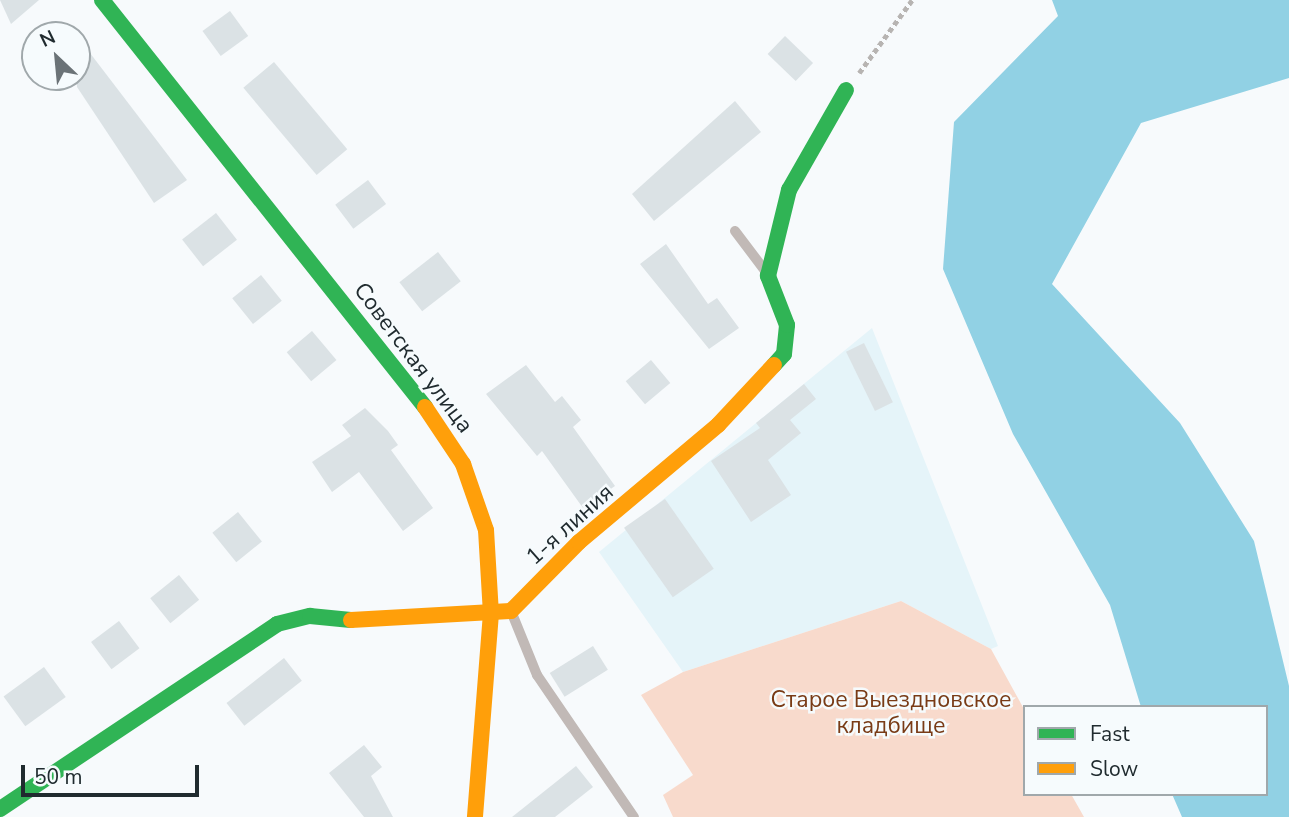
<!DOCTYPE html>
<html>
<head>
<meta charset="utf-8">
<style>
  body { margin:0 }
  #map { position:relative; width:1289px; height:817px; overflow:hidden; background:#f7fafc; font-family:"Nunito Sans",sans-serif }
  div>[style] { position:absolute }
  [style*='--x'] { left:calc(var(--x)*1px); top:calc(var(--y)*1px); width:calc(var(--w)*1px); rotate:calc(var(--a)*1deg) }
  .built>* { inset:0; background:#e5f4f9 }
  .green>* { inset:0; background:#f8dacc }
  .water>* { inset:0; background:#91d1e4 }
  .building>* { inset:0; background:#dbe2e5; transform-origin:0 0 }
  .path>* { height:4.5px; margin-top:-2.25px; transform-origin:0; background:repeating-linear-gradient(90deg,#b7b4b2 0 5px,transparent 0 8.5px) }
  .lane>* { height:10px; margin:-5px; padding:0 5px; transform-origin:5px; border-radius:5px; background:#c1b9b6 }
  .fast>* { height:16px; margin:-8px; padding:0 8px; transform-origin:8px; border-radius:8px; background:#30b455 }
  .slow>* { height:16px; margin:-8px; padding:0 8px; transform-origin:8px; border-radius:8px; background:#ff9f0a }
  span { translate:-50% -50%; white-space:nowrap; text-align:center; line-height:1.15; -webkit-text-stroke:5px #f6fbfd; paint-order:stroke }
  .street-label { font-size:23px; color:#202b2f }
  .park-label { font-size:23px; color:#793b16 }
  .legend { position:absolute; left:1023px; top:705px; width:245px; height:91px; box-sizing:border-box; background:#f6fbfd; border:2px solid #a0a8ab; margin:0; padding:9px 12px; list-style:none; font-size:21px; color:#202b2f }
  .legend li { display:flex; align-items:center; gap:14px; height:35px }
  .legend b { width:35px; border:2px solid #a0a8ab }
  .north { position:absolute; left:21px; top:21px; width:70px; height:70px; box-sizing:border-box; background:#f6fbfd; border:2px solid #a0a8ab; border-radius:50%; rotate:334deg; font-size:19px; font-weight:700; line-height:28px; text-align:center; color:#202b2f }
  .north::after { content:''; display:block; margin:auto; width:24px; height:32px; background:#6b7377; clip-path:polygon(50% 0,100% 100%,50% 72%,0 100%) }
  .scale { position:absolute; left:21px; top:765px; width:178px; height:32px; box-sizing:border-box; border:4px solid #202b2f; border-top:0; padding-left:9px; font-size:21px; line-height:24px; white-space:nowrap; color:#202b2f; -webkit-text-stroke:5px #f6fbfd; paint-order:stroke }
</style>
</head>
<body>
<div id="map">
  <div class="built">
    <i style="clip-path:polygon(872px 328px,998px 646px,991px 649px,901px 601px,683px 672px,599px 552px)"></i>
  </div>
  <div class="green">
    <i style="clip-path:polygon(901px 601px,991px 649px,1025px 711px,1025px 794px,1071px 794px,1084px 817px,673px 817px,663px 795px,693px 775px,641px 695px,683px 672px)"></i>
  </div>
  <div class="water">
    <i style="clip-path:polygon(1052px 0,1289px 0,1289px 78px,1141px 123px,1052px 284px,1180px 423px,1254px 541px,1289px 686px,1289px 817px,1182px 817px,1172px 794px,1266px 794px,1266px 707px,1141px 707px,1110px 605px,1013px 434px,943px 269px,954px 122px,1058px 16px)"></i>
  </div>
  <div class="building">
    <i style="clip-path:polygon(0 0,39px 0,11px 24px)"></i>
    <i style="left:230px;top:11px;width:31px;height:34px;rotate:54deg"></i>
    <i style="clip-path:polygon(77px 36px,187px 180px,154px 203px,77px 87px)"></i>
    <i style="left:785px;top:36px;width:39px;height:25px;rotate:44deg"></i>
    <i style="left:274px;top:62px;width:114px;height:40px;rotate:50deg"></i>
    <i style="clip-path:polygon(735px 101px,761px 132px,654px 221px,632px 194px)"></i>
    <i style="left:368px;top:180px;width:30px;height:41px;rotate:53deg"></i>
    <i style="left:216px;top:213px;width:34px;height:43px;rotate:52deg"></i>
    <i style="clip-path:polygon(666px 244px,708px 304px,717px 298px,739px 328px,709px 349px,640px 264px)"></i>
    <i style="left:438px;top:252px;width:37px;height:49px;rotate:52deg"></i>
    <i style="left:261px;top:275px;width:33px;height:37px;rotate:51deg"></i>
    <i style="left:312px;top:331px;width:38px;height:33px;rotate:50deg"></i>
    <i style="left:864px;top:343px;width:66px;height:20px;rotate:64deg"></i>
    <i style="left:651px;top:360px;width:30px;height:33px;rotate:50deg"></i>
    <i style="clip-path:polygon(526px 365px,555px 402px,562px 396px,581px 420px,573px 427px,615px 486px,583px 508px,542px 451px,537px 456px,486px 394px)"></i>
    <i style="clip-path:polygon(804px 384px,816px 399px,790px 420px,801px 433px,768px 460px,791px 495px,751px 522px,711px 461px,760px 428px,756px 423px)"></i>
    <i style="clip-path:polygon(365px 408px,388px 431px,398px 445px,391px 450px,433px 508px,403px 531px,359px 472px,332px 492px,312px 462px,351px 436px,342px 425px)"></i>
    <i style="left:665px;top:499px;width:85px;height:50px;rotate:55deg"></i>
    <i style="left:238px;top:512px;width:38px;height:33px;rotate:51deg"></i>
    <i style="left:179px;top:575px;width:32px;height:37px;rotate:51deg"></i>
    <i style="left:119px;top:621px;width:34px;height:35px;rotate:53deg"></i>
    <i style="left:593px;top:646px;width:28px;height:51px;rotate:58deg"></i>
    <i style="left:284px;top:658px;width:29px;height:73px;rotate:52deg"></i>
    <i style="left:44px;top:667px;width:37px;height:50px;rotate:54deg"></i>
    <i style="clip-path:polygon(364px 745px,382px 767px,371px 776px,393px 817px,364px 817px,329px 773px)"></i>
    <i style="clip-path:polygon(576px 766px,593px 787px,555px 817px,512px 817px)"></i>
  </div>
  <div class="path">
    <i style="--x:859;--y:73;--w:90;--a:-54"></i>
  </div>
  <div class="lane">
    <i style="--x:735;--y:231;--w:51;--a:52.9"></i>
    <i style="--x:511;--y:611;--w:69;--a:67.9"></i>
    <i style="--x:537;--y:675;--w:172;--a:55.7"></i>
  </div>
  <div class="fast">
    <i style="--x:102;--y:0;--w:520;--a:51.56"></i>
    <i style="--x:774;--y:365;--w:15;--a:-48"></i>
    <i style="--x:784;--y:354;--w:29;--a:-84"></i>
    <i style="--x:787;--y:325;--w:53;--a:-111.2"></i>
    <i style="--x:768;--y:276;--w:89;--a:-76.3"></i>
    <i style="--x:789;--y:190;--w:115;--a:-60.3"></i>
    <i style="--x:0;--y:809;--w:333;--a:-33.7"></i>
    <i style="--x:277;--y:624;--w:34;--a:-14"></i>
    <i style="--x:310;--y:616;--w:41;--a:5.6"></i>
  </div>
  <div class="slow">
    <i style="--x:425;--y:407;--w:69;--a:56.3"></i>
    <i style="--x:463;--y:464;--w:70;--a:70.8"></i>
    <i style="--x:486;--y:530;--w:83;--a:86.6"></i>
    <i style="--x:491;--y:613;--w:205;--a:94.5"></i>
    <i style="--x:351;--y:620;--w:160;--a:-3.2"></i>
    <i style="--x:511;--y:611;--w:97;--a:-45.4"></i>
    <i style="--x:579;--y:542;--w:182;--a:-40.1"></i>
    <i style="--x:718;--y:425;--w:82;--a:-47"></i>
  </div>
  <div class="street-label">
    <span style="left:413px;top:358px;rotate:53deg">Советская улица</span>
    <span style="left:570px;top:525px;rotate:-42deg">1-я линия</span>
  </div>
  <div class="park-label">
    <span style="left:891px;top:713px">Старое Выездновское<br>кладбище</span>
  </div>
  <ul class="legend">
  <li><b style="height:9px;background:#30b455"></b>Fast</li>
  <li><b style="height:9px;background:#ff9f0a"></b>Slow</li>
  </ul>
  <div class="north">N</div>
  <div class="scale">50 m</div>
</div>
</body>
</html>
